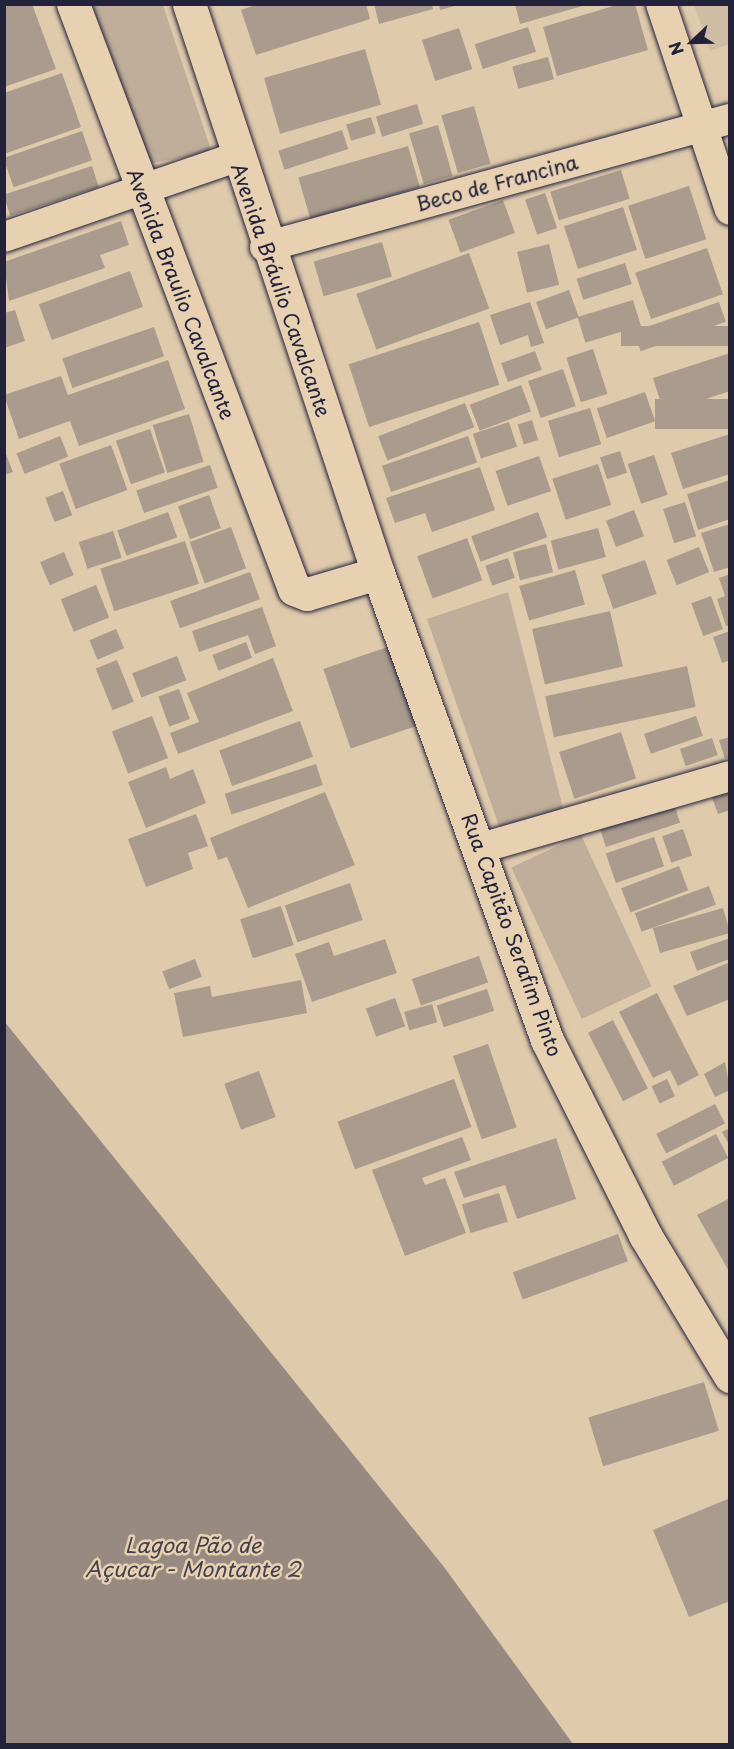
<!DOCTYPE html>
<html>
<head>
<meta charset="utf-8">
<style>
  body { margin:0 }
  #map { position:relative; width:734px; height:1749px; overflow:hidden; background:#e0caac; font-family:"Playpen Sans",sans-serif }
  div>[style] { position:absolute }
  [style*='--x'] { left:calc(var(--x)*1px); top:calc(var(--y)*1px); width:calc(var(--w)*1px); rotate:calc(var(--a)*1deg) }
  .built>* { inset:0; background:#d0bca2 }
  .green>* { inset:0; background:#c0ae9a; transform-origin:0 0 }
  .water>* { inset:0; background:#988981 }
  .building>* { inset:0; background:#ab9b8c; transform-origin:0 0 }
  .roads { filter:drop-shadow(0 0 2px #22223b) drop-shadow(0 0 2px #22223b) }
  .minor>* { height:30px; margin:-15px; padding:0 15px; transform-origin:15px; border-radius:15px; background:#e8d1b1 }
  .tertiary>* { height:33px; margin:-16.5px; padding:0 16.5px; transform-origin:16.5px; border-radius:16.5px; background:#e8d1b1 }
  span { translate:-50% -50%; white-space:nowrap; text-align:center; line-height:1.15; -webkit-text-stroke:5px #e8d1b1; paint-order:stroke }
  .street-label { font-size:20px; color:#22223b }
  .water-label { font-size:21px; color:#454150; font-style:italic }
  .frame { position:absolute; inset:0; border:6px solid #22223b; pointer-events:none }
  .north { position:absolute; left:662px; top:12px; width:60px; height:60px; -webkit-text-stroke:4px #e8d1b1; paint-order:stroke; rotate:248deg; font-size:16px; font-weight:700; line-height:24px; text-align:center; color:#22223b }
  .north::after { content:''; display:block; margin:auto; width:21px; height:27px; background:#22223b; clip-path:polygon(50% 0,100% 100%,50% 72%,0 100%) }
</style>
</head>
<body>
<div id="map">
  <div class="built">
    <i style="clip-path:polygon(694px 5px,729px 5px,729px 44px,710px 51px)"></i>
  </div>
  <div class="green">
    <i style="clip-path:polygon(91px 5px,163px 5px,212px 153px,146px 164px)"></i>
    <i style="clip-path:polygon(508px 592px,563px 808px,500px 829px,427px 619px)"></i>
    <i style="left:581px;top:835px;width:167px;height:77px;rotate:65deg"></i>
  </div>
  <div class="water">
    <i style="clip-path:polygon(4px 1021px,444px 1567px,573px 1744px,5px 1744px)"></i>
  </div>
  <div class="building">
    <i style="clip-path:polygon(4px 4px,32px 4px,56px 69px,4px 87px)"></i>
    <i style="clip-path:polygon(258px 4px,366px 4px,370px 19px,256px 55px,241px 10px)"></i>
    <i style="clip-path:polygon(374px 4px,432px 4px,433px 9px,379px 24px)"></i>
    <i style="clip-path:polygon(439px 4px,458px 4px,458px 5px,440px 10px)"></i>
    <i style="clip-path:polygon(515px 4px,586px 4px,586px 5px,520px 24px)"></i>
    <i style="clip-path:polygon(620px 4px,635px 4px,648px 50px,557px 76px,543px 27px)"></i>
    <i style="left:528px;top:27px;width:26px;height:56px;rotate:72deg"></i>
    <i style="left:459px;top:28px;width:43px;height:39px;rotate:72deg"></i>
    <i style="left:365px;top:49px;width:58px;height:105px;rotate:74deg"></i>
    <i style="left:548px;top:57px;width:23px;height:37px;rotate:75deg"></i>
    <i style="clip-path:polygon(62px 73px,81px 127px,4px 154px,4px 93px)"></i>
    <i style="left:417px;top:104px;width:21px;height:43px;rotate:73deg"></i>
    <i style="left:474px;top:106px;width:60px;height:34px;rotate:74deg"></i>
    <i style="left:371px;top:117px;width:17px;height:26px;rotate:73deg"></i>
    <i style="left:438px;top:125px;width:53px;height:30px;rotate:74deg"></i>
    <i style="left:342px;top:130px;width:20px;height:67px;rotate:72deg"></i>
    <i style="left:82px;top:131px;width:31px;height:83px;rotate:71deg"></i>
    <i style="left:408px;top:146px;width:43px;height:114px;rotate:74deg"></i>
    <i style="left:92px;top:166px;width:22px;height:93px;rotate:72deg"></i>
    <i style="left:621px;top:170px;width:30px;height:74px;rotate:73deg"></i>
    <i style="left:689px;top:186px;width:56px;height:64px;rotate:72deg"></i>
    <i style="left:545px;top:193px;width:37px;height:21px;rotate:71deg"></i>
    <i style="left:503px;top:200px;width:35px;height:58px;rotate:70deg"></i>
    <i style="left:623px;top:207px;width:45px;height:62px;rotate:72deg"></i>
    <i style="clip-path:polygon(121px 221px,129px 245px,100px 255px,105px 268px,9px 301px,4px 262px)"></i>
    <i style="left:382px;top:242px;width:36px;height:71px;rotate:74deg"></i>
    <i style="left:549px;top:244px;width:42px;height:33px;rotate:76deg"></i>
    <i style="left:707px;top:248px;width:49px;height:76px;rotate:71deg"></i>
    <i style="left:469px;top:253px;width:59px;height:120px;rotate:70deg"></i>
    <i style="left:625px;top:263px;width:22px;height:51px;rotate:72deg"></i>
    <i style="left:130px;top:271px;width:38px;height:97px;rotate:70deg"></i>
    <i style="left:569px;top:290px;width:29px;height:35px;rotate:70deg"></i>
    <i style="left:633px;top:300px;width:27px;height:58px;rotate:73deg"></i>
    <i style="clip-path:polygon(530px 302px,544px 343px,531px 347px,528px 335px,500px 345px,490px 315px)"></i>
    <i style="left:719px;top:302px;width:21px;height:90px;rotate:71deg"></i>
    <i style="clip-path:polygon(15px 310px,25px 341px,4px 348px,4px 313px)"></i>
    <i style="left:479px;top:322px;width:66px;height:137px;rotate:72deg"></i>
    <i style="left:730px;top:326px;width:20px;height:109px;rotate:90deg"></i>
    <i style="left:154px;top:327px;width:31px;height:97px;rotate:71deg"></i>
    <i style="left:593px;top:349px;width:47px;height:28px;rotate:72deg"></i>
    <i style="left:535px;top:351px;width:20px;height:36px;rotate:70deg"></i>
    <i style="clip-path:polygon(730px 353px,730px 391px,664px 413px,653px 378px)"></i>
    <i style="clip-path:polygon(168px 360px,185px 409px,79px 446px,70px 421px,19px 439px,4px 395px,61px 376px,68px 395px)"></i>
    <i style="left:563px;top:369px;width:39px;height:37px;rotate:71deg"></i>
    <i style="left:521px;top:385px;width:28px;height:55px;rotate:69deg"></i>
    <i style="left:645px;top:392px;width:31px;height:51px;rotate:71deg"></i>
    <i style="left:730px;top:399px;width:30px;height:75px;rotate:90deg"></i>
    <i style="left:465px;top:403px;width:26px;height:93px;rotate:69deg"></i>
    <i style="left:590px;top:408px;width:38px;height:44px;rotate:73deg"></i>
    <i style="left:189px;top:414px;width:50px;height:38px;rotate:73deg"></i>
    <i style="left:532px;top:420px;width:21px;height:15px;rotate:73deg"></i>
    <i style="left:509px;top:422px;width:26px;height:38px;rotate:72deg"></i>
    <i style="left:150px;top:429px;width:46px;height:36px;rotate:71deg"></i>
    <i style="clip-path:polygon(730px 434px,730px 474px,683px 489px,671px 453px)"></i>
    <i style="left:60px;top:436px;width:22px;height:47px;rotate:68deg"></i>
    <i style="left:468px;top:436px;width:28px;height:91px;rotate:71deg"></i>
    <i style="left:111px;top:445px;width:48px;height:55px;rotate:70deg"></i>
    <i style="clip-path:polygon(4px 449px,13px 472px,4px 475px)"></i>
    <i style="left:620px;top:451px;width:23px;height:21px;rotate:72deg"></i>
    <i style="left:654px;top:455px;width:42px;height:28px;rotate:71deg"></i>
    <i style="left:539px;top:456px;width:37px;height:46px;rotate:71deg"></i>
    <i style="left:598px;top:464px;width:43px;height:48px;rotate:72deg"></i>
    <i style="left:210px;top:465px;width:24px;height:78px;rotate:71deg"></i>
    <i style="clip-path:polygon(480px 467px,495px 510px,432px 532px,425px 513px,395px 523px,386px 498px)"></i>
    <i style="clip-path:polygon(730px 480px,730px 519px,698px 530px,687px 494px)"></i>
    <i style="left:63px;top:491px;width:26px;height:19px;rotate:69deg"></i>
    <i style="left:209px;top:495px;width:35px;height:33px;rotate:70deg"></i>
    <i style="left:685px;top:502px;width:36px;height:23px;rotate:72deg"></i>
    <i style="left:634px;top:510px;width:28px;height:30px;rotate:69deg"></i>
    <i style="left:168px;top:512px;width:27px;height:54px;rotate:70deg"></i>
    <i style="left:538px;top:512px;width:27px;height:71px;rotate:70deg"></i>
    <i style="clip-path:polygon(730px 524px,730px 567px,714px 572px,701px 533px)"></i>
    <i style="left:231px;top:527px;width:44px;height:44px;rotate:70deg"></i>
    <i style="left:598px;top:528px;width:30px;height:49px;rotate:75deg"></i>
    <i style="left:113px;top:531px;width:28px;height:36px;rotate:72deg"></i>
    <i style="left:467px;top:538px;width:45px;height:53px;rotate:70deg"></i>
    <i style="left:185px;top:541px;width:45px;height:89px;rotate:72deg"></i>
    <i style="left:546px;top:544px;width:29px;height:34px;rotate:76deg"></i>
    <i style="left:699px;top:547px;width:27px;height:35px;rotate:68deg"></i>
    <i style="left:64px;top:552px;width:25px;height:26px;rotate:67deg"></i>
    <i style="left:508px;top:558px;width:21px;height:24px;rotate:71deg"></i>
    <i style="left:645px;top:560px;width:36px;height:46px;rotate:71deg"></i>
    <i style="left:575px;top:570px;width:36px;height:58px;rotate:74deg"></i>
    <i style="left:250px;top:572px;width:29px;height:85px;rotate:70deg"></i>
    <i style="clip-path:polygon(730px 574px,730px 625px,726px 626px,717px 599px,725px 596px,719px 578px)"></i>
    <i style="left:96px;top:585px;width:35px;height:38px;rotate:68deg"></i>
    <i style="left:711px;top:596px;width:35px;height:21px;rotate:70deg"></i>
    <i style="clip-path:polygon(262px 607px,276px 646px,255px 654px,248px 635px,199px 652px,192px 631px)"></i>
    <i style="left:610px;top:611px;width:57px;height:80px;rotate:77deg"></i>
    <i style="left:116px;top:629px;width:21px;height:29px;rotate:67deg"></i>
    <i style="clip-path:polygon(730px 631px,730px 660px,722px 663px,713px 637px)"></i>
    <i style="left:246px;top:642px;width:17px;height:36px;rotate:69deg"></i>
    <i style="left:399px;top:643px;width:84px;height:80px;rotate:71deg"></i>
    <i style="left:177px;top:656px;width:26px;height:48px;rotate:69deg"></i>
    <i style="clip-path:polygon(273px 658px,293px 711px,178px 754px,170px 733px,199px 722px,187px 693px)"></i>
    <i style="left:117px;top:660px;width:45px;height:23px;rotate:68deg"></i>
    <i style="left:687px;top:666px;width:42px;height:145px;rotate:78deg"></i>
    <i style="left:179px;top:689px;width:32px;height:22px;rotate:70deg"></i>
    <i style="left:152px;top:716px;width:45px;height:43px;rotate:69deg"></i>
    <i style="left:696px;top:716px;width:21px;height:55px;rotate:71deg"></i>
    <i style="left:300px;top:721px;width:38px;height:86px;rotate:70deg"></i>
    <i style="left:621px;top:732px;width:49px;height:65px;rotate:72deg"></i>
    <i style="clip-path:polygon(730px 737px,730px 757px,725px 759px,719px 740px)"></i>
    <i style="left:712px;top:738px;width:18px;height:34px;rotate:71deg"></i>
    <i style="left:316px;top:764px;width:22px;height:96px;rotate:72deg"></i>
    <i style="clip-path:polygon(166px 767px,170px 779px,193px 769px,206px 803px,146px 828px,128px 782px)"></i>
    <i style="clip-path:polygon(730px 786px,730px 810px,718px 814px,710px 792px)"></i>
    <i style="clip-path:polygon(325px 792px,355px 865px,248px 908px,227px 857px,218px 860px,210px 838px)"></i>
    <i style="left:673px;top:801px;width:23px;height:78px;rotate:72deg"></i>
    <i style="clip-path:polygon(196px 814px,208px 846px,188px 853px,193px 869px,146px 887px,128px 839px)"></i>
    <i style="left:683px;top:829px;width:28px;height:22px;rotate:71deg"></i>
    <i style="left:654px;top:837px;width:31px;height:51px;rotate:71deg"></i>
    <i style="left:679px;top:866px;width:26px;height:62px;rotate:69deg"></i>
    <i style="left:350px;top:883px;width:39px;height:69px;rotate:71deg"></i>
    <i style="left:709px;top:886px;width:20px;height:79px;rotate:70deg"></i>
    <i style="left:281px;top:906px;width:41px;height:43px;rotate:72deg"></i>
    <i style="left:723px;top:908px;width:26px;height:73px;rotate:74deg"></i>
    <i style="clip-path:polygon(730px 938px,730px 959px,697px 971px,690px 952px)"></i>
    <i style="clip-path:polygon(385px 939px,397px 973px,312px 1002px,295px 954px,329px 942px,334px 956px)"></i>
    <i style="left:479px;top:956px;width:28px;height:71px;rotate:71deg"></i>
    <i style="left:195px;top:959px;width:19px;height:35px;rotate:69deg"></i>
    <i style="clip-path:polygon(730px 962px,730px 999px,687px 1016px,673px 986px)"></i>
    <i style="clip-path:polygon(301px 980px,307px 1013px,183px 1037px,174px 993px,210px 986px,212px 997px)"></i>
    <i style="left:487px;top:989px;width:23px;height:53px;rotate:72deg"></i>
    <i style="clip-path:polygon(657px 993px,699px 1075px,678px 1086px,670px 1070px,653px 1078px,619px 1012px)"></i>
    <i style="left:395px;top:998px;width:30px;height:31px;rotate:70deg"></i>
    <i style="left:432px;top:1004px;width:19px;height:29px;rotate:74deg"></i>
    <i style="left:613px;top:1020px;width:77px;height:28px;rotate:63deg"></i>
    <i style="left:488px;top:1044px;width:88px;height:37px;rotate:71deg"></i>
    <i style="clip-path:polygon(725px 1062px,730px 1090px,715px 1097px,704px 1074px)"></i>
    <i style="left:259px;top:1071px;width:49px;height:37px;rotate:70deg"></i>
    <i style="left:454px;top:1079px;width:51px;height:124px;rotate:70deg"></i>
    <i style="left:667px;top:1079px;width:19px;height:17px;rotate:65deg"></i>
    <i style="left:715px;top:1104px;width:22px;height:66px;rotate:63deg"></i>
    <i style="clip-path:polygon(730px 1128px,730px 1146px,722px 1132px)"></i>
    <i style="left:716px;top:1134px;width:27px;height:61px;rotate:63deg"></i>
    <i style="clip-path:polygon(462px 1137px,471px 1160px,422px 1178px,425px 1185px,445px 1178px,466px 1233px,405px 1256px,372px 1170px)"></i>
    <i style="clip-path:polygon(556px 1138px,576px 1199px,517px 1219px,505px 1185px,464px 1198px,454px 1172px)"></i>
    <i style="left:499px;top:1193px;width:30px;height:39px;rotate:73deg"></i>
    <i style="clip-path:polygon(730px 1198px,730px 1273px,697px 1215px)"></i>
    <i style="left:618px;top:1234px;width:29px;height:112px;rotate:70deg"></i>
    <i style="left:704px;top:1382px;width:51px;height:121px;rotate:73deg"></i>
    <i style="clip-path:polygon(730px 1498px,730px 1601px,689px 1617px,653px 1530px)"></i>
  </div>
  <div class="roads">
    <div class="minor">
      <i style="--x:661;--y:4;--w:217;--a:71.5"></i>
      <i style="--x:4;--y:237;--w:245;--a:-19"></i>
      <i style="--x:265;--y:247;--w:482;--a:-15.4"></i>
      <i style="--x:481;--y:848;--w:259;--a:-16.1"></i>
    </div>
    <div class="tertiary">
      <i style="--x:73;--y:4;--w:625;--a:69.3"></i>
      <i style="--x:294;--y:589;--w:14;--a:21"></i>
      <i style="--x:307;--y:594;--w:74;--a:-16.5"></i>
      <i style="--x:189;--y:4;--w:600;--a:71.63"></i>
      <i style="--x:378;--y:573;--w:497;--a:70.1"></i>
      <i style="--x:547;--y:1040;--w:218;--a:63.3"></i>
      <i style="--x:645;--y:1235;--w:165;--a:58.9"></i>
    </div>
  </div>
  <div class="street-label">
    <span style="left:497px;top:183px;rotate:-15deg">Beco de Francina</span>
    <span style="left:281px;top:290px;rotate:71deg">Avenida Bráulio Cavalcante</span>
    <span style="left:181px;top:294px;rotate:69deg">Avenida Braulio Cavalcante</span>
    <span style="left:512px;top:935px;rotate:70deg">Rua Capitão Serafim Pinto</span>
  </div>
  <div class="water-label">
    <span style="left:193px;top:1556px">Lagoa Pão de<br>Açucar - Montante 2</span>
  </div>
  <div class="frame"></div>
  <div class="north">N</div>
</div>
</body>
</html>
